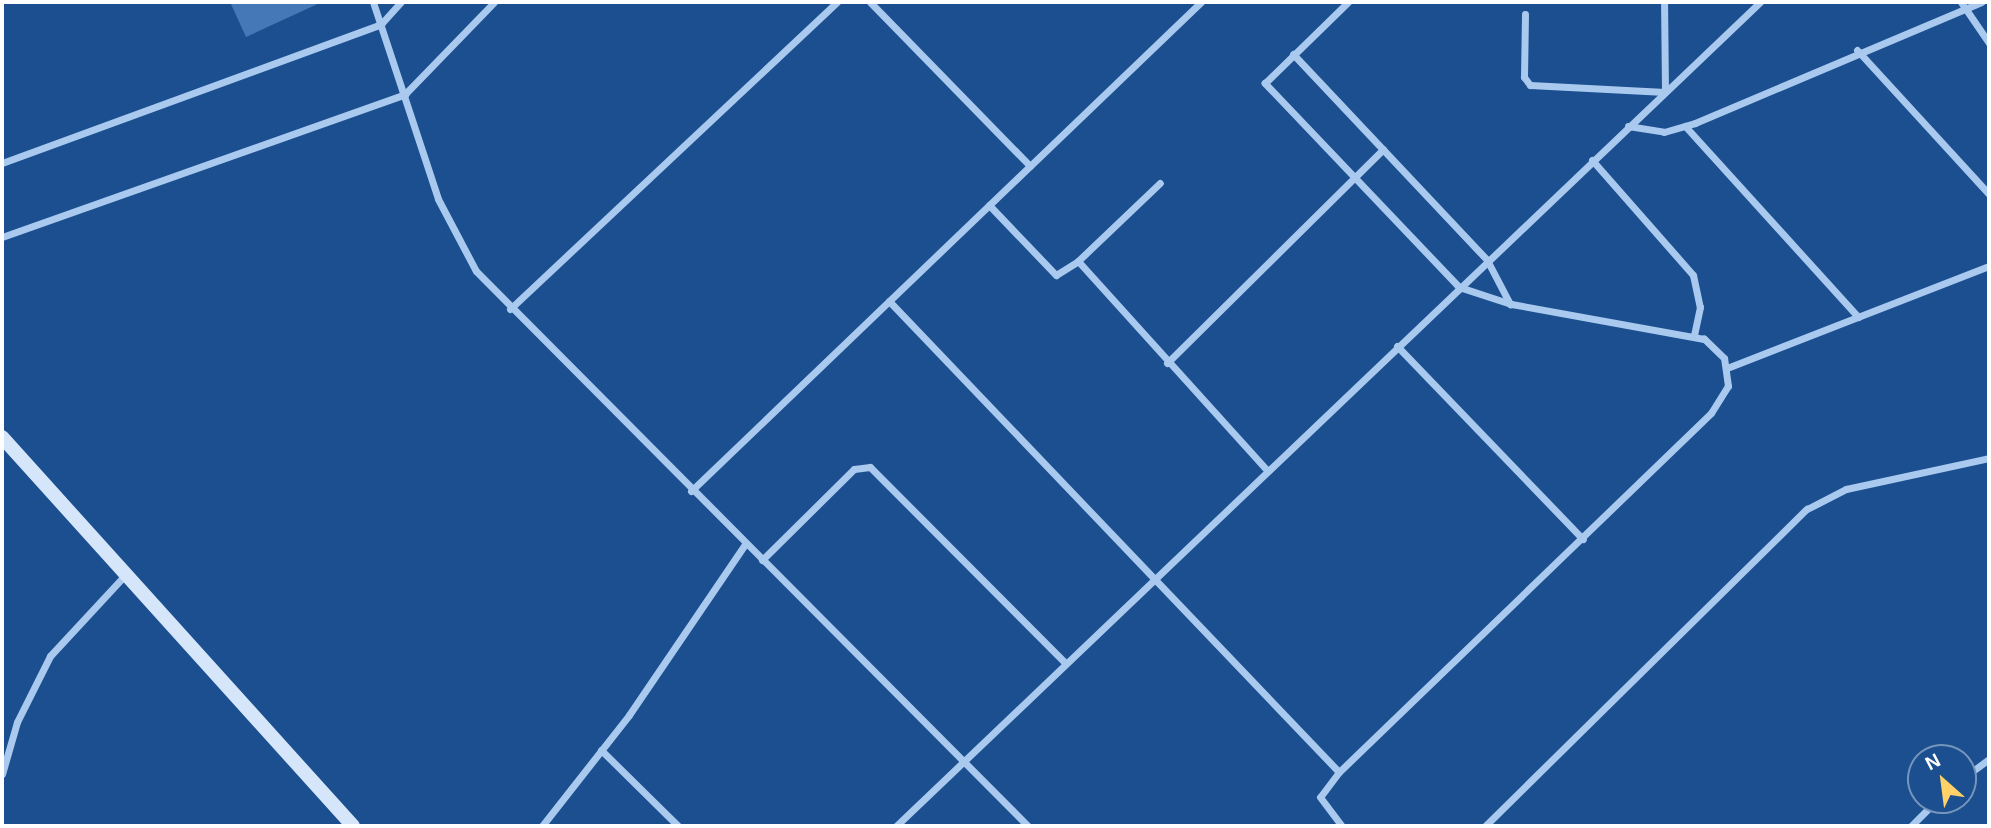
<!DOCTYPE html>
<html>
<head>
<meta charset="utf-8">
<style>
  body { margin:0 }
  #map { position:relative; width:1991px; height:828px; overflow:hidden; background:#1b4f8f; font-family:Helvetica,sans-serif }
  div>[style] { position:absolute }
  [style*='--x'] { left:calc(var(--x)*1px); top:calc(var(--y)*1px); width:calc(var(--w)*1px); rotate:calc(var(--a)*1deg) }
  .building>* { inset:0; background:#4478b7 }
  .minor>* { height:7px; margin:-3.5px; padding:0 3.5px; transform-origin:3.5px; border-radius:3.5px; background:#a9c9ee }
  .secondary>* { height:14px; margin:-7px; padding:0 7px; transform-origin:7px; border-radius:7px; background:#d6e6fa }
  span { translate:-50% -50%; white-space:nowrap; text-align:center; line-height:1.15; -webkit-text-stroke:5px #1b4f8f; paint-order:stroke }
  .frame { position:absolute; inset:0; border:4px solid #fff; pointer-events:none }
  .north { position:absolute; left:1907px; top:744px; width:70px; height:70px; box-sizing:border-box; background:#1b4f8f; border:2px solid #7695bc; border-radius:50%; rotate:332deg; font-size:19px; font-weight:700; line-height:28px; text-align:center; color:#fff }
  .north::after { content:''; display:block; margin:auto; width:24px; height:32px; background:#ffd166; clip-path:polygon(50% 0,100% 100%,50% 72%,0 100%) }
</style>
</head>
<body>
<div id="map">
  <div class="building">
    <i style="clip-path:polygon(230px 2px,322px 2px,246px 37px)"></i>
  </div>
  <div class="minor">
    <i style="--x:373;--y:2;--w:207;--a:71.7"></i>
    <i style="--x:438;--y:199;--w:81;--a:62.2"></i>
    <i style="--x:476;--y:271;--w:783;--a:45.16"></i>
    <i style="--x:870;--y:2;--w:229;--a:45.7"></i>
    <i style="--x:1961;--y:2;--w:50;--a:55.7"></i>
    <i style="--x:1525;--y:14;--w:63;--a:90.9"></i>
    <i style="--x:1524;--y:77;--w:10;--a:53"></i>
    <i style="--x:1530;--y:85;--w:135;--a:3"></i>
    <i style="--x:1665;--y:92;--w:90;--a:-90.6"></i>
    <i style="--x:1857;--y:50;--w:195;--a:47.5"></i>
    <i style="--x:1293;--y:54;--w:283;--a:46.7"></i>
    <i style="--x:1487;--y:260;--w:50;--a:62.4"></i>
    <i style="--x:1628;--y:126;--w:36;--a:9"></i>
    <i style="--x:1664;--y:132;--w:32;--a:-16"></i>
    <i style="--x:1695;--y:123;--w:311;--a:-22.9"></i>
    <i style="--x:1685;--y:126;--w:258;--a:47.8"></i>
    <i style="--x:1592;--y:160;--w:153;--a:48.7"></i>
    <i style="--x:1693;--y:275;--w:33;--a:78"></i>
    <i style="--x:1700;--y:307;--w:30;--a:102"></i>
    <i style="--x:2;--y:163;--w:404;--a:-20.1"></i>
    <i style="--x:381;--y:24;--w:30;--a:-48"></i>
    <i style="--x:989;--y:205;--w:97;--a:46.3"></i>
    <i style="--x:1056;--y:275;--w:26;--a:-32"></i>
    <i style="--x:1078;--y:261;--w:282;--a:47.9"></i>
    <i style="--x:2;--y:237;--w:428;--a:-19.5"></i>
    <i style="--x:405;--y:94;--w:128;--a:-45.9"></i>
    <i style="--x:1078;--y:261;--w:113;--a:-43.6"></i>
    <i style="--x:889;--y:301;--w:651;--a:46.31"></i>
    <i style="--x:1339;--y:772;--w:517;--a:-43.98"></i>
    <i style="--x:1711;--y:413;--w:32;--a:-58"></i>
    <i style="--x:1728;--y:386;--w:28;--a:-98"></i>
    <i style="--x:1724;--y:358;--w:28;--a:-136"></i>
    <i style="--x:1704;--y:339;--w:196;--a:-169.7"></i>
    <i style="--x:1511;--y:304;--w:55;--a:-161.9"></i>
    <i style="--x:1459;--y:287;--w:282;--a:-133.6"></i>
    <i style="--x:1265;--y:83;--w:116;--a:-44.3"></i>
    <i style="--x:510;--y:309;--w:449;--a:-43.2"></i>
    <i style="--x:1397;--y:346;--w:268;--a:46.1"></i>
    <i style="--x:1167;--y:363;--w:304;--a:-44.7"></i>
    <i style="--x:1727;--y:368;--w:281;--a:-21.3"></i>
    <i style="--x:691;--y:491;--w:707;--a:-43.8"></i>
    <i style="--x:762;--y:560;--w:129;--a:-44.7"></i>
    <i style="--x:854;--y:469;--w:16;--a:-7"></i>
    <i style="--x:870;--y:467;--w:276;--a:45.1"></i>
    <i style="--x:601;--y:750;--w:108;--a:44.6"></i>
    <i style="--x:1339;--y:772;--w:31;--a:127"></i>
    <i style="--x:1320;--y:797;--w:36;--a:53"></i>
    <i style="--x:2;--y:774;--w:54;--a:-73.9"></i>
    <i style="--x:17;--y:722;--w:74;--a:-63.4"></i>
    <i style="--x:50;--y:656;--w:109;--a:-47.2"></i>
    <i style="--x:1963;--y:778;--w:32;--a:-36"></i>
    <i style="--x:542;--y:826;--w:141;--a:-51.9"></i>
    <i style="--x:629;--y:715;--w:207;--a:-55.8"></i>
    <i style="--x:896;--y:826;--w:1194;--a:-43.64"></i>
    <i style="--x:1485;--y:826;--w:452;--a:-44.6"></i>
    <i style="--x:1807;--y:509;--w:44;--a:-27.1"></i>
    <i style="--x:1846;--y:489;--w:146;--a:-12.2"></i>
    <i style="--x:1911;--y:826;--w:37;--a:-45"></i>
  </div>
  <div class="secondary">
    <i style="--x:2;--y:437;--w:524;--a:47.94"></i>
  </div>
  <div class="frame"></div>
  <div class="north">N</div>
</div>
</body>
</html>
